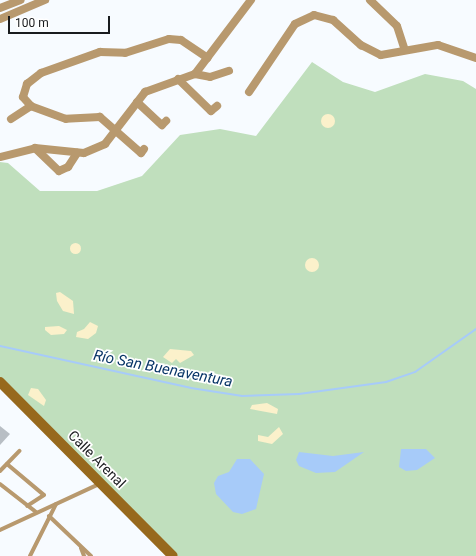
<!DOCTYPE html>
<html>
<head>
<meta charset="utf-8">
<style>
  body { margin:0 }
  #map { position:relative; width:476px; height:556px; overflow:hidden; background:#f7fbff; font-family:Roboto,sans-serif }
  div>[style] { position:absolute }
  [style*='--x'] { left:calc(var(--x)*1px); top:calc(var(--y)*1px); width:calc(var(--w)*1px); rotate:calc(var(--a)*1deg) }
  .green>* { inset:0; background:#c0dfbd }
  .sand>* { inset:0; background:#fbf1cb }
  .round { border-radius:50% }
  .water>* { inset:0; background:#a7cbf9 }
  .stream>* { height:2px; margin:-1px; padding:0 1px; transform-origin:1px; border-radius:1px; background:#a7cbf9 }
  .building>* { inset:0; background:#b8bec4 }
  .lane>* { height:4px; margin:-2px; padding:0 2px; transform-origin:2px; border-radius:2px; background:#b8996e }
  .street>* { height:8px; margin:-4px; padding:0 4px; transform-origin:4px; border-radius:4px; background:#b8996e }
  .secondary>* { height:10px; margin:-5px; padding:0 5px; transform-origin:5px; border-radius:5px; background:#97691d }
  span { translate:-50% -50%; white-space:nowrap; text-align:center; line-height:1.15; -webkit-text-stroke:3.5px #fff; paint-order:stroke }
  .street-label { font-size:14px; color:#191b1e }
  .water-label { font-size:15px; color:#083567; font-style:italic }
  .scale { position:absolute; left:8px; top:16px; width:102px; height:18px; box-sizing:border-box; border:2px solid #191b1e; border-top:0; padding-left:5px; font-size:12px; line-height:14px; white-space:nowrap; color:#191b1e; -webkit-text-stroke:3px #fff; paint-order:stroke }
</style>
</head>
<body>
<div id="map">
  <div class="green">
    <i style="clip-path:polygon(312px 62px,343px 82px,375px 92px,425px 74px,463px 81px,476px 89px,476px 556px,178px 556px,0 378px,0 162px,8px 163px,40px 191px,97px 191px,142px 176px,180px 135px,220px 129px,256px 136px)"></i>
  </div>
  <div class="sand">
    <i class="round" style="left:321px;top:114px;width:14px;height:14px"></i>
    <i class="round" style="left:69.5px;top:242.5px;width:11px;height:11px"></i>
    <i class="round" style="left:305px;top:258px;width:14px;height:14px"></i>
    <i style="clip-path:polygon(60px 292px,73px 301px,74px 314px,63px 311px,57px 301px,56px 293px)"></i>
    <i style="clip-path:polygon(90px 322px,98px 326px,96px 333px,88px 339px,76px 337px,77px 332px,84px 329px)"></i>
    <i style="clip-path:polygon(59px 326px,67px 330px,64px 334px,51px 335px,45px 330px,45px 327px)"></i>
    <i style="clip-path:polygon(170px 349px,191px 351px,194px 355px,180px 363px,176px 359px,172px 363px,163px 357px)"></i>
    <i style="clip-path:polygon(162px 365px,174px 367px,174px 376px,156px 372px,155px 369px)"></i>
    <i style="clip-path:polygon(31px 388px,38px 389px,46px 400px,44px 406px,28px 395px)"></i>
    <i style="clip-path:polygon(267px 403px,278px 409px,277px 414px,250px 409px,252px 405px)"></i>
    <i style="clip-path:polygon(279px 427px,283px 434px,272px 444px,258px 441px,258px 435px,268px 437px)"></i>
  </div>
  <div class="water">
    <i style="clip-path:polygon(401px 449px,426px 449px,435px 458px,417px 470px,406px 471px,399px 467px)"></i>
    <i style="clip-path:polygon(299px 452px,333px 456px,364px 452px,335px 472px,316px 473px,299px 466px,296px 460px)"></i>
    <i style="clip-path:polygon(237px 459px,250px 459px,264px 474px,256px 509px,242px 514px,233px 512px,216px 494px,214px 483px,218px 476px,229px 472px)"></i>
  </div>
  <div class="stream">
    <i style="--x:0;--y:346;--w:196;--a:12.4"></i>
    <i style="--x:191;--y:388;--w:52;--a:8.9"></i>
    <i style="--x:242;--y:396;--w:57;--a:-2"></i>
    <i style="--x:299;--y:394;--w:88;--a:-7.9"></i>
    <i style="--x:386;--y:382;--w:31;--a:-19"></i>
    <i style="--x:415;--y:372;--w:75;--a:-35.2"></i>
  </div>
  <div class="building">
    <i style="clip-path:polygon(0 426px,10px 434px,0 445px)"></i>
  </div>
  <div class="lane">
    <i style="--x:7;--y:464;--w:48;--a:40"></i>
    <i style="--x:44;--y:495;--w:20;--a:147"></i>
    <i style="--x:0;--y:471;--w:28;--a:-46"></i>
    <i style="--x:0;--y:484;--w:46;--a:37.9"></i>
    <i style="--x:49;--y:516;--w:58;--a:43.6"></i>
    <i style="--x:0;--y:530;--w:109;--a:-24.9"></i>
    <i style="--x:81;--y:548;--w:9;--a:69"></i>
    <i style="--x:30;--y:556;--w:58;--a:-63.4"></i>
  </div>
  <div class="street">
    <i style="--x:370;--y:0;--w:37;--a:44"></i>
    <i style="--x:397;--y:26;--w:25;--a:72"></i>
    <i style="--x:0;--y:8;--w:22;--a:-21"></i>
    <i style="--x:0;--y:19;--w:49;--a:-22.9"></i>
    <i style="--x:195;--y:74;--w:15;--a:11"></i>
    <i style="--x:210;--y:77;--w:20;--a:-18"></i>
    <i style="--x:178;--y:79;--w:46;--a:44.1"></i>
    <i style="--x:211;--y:111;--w:8;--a:-40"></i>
    <i style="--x:249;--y:92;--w:82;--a:-55.9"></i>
    <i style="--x:295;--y:24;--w:21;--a:-25"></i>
    <i style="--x:314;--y:15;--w:20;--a:15"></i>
    <i style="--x:333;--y:20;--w:38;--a:42"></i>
    <i style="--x:361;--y:45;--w:22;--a:27"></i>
    <i style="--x:381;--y:55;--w:58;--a:-10"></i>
    <i style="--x:438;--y:45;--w:40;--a:18.9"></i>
    <i style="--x:137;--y:102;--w:34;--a:43"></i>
    <i style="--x:162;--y:125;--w:6;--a:-45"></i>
    <i style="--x:11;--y:119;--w:24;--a:-33"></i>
    <i style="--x:35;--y:148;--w:33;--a:44"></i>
    <i style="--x:59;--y:171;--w:10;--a:-24"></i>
    <i style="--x:68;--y:167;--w:17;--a:-57"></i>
    <i style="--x:144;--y:149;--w:5;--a:127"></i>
    <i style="--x:141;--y:153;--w:55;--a:-138.7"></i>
    <i style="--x:100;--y:117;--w:34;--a:177"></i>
    <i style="--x:66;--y:119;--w:37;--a:-160"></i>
    <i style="--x:31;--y:106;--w:12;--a:-132"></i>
    <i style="--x:23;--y:97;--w:14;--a:-73"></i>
    <i style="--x:27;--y:84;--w:18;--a:-38"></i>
    <i style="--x:41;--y:73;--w:63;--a:-19.6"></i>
    <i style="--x:100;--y:52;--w:25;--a:2"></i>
    <i style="--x:125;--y:53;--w:46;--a:-17.7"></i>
    <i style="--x:169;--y:39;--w:12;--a:5"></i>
    <i style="--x:181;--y:40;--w:32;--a:34"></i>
    <i style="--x:0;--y:157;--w:36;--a:-14"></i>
    <i style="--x:35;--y:148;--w:49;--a:5.8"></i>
    <i style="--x:84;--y:153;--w:23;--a:-23"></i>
    <i style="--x:105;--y:144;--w:66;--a:-52.4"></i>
    <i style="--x:145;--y:92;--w:53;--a:-19.8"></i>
    <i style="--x:195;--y:74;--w:93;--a:-52.9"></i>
  </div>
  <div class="secondary">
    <i style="--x:0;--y:382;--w:245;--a:45.2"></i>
  </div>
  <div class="street-label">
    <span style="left:97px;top:459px;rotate:45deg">Calle Arenal</span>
  </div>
  <div class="water-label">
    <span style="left:163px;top:369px;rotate:11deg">Río San Buenaventura</span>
  </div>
  <div class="scale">100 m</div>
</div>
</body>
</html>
